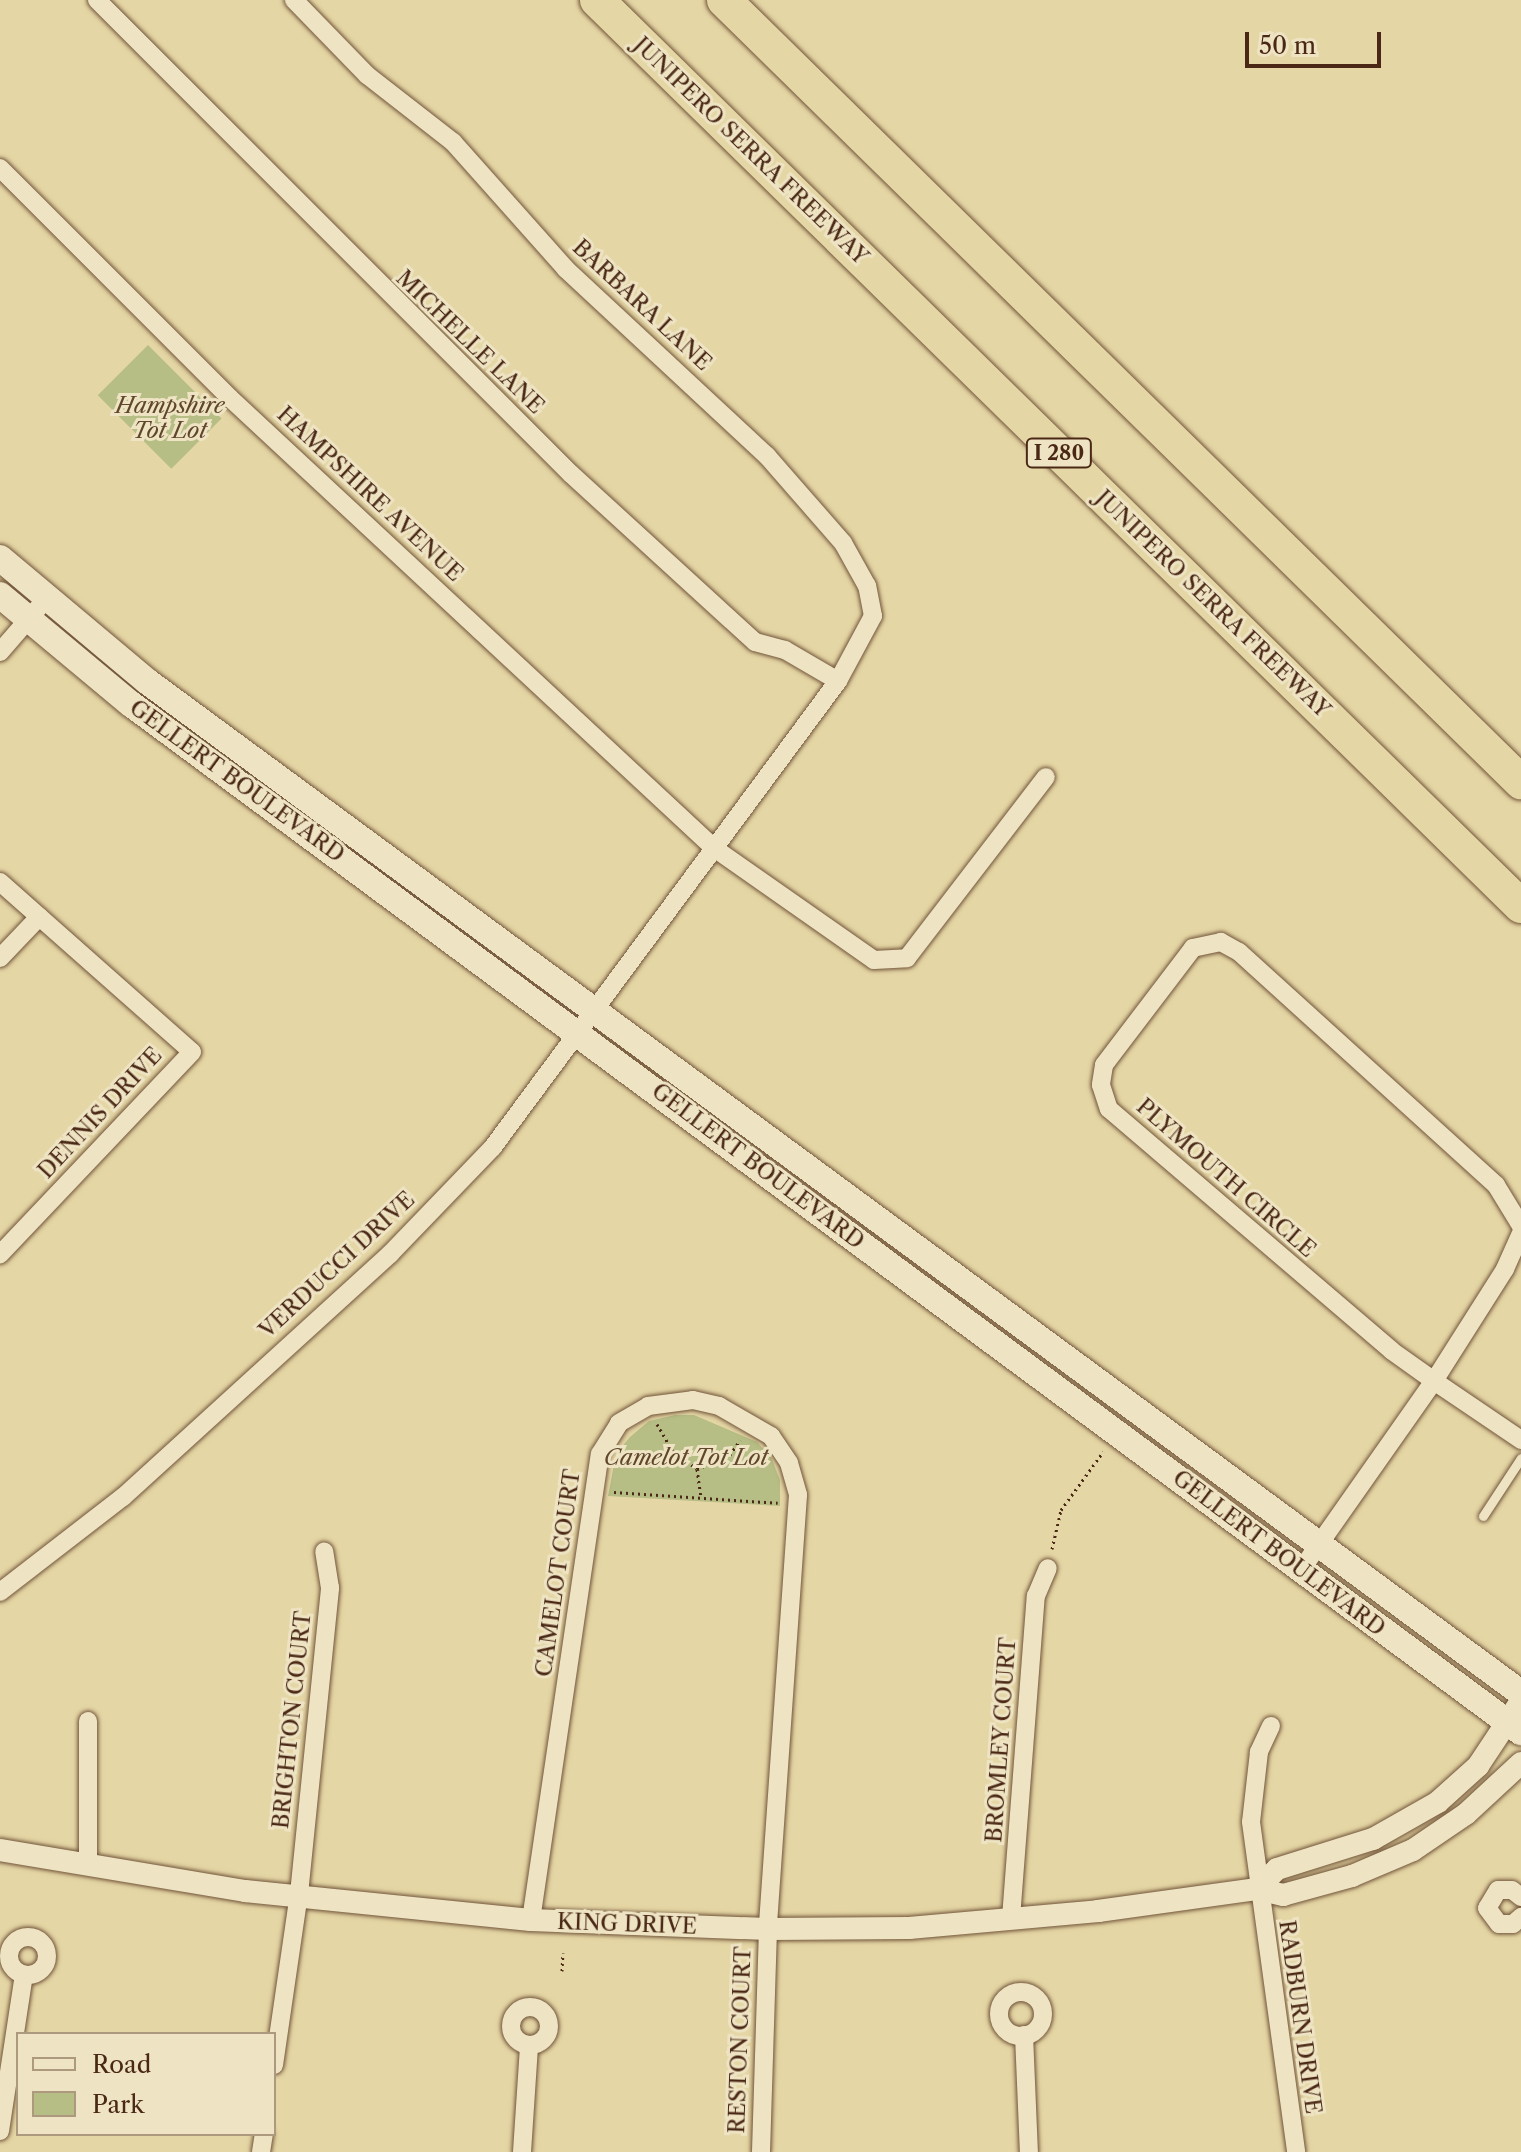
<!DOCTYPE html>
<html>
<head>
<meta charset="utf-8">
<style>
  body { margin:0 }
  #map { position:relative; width:1521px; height:2152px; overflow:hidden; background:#e5d6a5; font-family:"Libre Caslon Text",serif }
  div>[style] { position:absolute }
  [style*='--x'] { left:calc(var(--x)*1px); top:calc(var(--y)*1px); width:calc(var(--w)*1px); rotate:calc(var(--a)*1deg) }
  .green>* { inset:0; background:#b6bd85; transform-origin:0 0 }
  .path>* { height:3px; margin-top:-1.5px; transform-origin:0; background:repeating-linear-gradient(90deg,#4a2815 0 2px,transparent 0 6px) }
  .roads { filter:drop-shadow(0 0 2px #715439) drop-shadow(0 0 2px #715439) }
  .service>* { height:9px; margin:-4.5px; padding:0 4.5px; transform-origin:4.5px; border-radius:4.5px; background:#eee4c4 }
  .minor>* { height:18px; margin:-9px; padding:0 9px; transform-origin:9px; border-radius:9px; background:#eee4c4 }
  .minor>.ring { margin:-9px; padding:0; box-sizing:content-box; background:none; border:18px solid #eee4c4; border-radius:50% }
  .tertiary>* { height:22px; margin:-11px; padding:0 11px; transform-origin:11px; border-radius:11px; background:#eee4c4 }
  .secondary>* { height:26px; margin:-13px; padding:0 13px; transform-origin:13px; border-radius:13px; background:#eee4c4 }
  .motorway>* { height:34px; margin:-17px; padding:0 17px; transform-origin:17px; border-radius:17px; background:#e5d6a5 }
  span { translate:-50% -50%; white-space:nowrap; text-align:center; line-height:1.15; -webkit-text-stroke:6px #eee4c4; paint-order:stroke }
  .shield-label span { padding:2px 6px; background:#eee4c4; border:2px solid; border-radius:6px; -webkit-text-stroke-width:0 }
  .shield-label { font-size:20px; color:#4a2815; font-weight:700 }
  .street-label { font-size:22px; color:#4a2815 }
  .park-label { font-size:22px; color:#60462b; font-style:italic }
  .legend { position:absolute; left:16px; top:2032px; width:260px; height:104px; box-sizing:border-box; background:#eee4c4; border:2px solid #ac997e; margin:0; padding:10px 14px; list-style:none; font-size:24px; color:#4a2815 }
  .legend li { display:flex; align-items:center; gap:16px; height:40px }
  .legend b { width:40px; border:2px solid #ac997e }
  .scale { position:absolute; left:1245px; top:32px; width:136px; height:36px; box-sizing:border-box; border:4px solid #4a2815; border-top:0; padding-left:10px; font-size:24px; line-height:28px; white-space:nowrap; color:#4a2815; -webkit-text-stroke:6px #eee4c4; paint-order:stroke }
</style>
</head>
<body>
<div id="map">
  <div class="green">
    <i style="left:148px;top:345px;width:104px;height:71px;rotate:45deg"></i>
    <i style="clip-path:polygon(675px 1415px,694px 1415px,757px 1442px,771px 1457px,780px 1480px,780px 1506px,608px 1496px,616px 1454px,630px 1437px,649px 1421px)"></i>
  </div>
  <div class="path">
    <i style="--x:657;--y:1424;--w:30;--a:60"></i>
    <i style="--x:672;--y:1450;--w:31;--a:37"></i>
    <i style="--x:697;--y:1469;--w:36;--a:-23"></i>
    <i style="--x:730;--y:1455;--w:18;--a:-56"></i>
    <i style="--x:697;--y:1469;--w:28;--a:82"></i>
    <i style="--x:614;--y:1492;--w:164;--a:3.8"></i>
    <i style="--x:1052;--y:1549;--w:40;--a:-77"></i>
    <i style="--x:1061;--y:1510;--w:72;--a:-54.1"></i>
    <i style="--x:562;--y:1971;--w:18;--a:-87"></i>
  </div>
  <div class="roads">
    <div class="service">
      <i style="--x:1483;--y:1516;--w:69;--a:-56.8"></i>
    </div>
    <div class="minor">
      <i style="--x:97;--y:0;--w:670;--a:45"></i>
      <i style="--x:571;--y:474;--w:249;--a:42.4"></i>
      <i style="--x:755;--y:642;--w:31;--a:15"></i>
      <i style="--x:785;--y:650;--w:61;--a:30.3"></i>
      <i style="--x:0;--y:168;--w:325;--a:45"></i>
      <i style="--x:230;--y:398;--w:661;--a:42.92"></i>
      <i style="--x:714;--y:848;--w:195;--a:35"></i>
      <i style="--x:874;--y:960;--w:33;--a:-3"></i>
      <i style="--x:907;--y:958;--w:228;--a:-52.5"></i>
      <i style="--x:0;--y:652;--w:69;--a:-49.1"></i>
      <i style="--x:0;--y:882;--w:256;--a:41.5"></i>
      <i style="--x:192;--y:1052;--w:279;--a:133.5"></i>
      <i style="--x:0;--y:958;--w:57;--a:-46.4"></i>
      <i style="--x:1521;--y:1226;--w:48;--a:-121.4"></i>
      <i style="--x:1496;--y:1185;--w:347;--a:-137.8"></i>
      <i style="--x:1239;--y:952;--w:21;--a:-151"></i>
      <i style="--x:1221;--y:942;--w:29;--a:168"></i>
      <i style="--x:1193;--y:948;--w:147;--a:127.3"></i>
      <i style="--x:1104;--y:1065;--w:20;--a:99"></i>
      <i style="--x:1101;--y:1085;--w:25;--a:72"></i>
      <i style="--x:1109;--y:1109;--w:372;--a:40.5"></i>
      <i style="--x:1392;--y:1351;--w:52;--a:35.5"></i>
      <i style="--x:1434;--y:1381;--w:133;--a:-57.6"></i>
      <i style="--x:1505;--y:1269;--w:39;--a:-66"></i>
      <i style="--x:1301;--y:1570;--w:231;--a:-54.9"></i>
      <i style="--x:1434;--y:1381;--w:105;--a:34.1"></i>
      <i style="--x:0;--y:1592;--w:155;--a:-37.7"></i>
      <i style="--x:123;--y:1497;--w:361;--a:-42.3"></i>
      <i style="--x:390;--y:1254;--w:149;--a:-46.1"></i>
      <i style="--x:493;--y:1147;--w:580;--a:-53.49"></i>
      <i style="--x:838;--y:681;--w:74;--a:-61.7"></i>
      <i style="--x:873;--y:616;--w:31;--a:-101"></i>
      <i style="--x:867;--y:586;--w:49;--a:-119.2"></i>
      <i style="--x:843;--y:543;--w:116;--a:-131.1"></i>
      <i style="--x:767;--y:456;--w:275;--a:-137.1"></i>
      <i style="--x:566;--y:269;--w:170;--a:-131.7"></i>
      <i style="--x:453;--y:142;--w:109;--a:-142.1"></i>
      <i style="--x:367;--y:75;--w:105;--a:-134.2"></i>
      <i style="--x:88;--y:1721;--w:145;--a:90"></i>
      <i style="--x:1271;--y:1726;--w:29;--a:115"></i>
      <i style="--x:1259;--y:1752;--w:70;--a:96.5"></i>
      <i style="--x:1251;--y:1822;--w:333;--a:82.2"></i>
      <i style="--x:1521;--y:1897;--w:11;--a:-142"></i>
      <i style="--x:1512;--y:1890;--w:14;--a:180"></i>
      <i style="--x:1498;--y:1890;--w:21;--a:121"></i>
      <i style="--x:1487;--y:1908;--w:20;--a:53"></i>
      <i style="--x:1499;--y:1924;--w:14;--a:0"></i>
      <i style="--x:1513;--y:1924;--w:11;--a:-41"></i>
      <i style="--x:1011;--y:1918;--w:323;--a:-85.6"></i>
      <i style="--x:1036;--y:1596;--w:30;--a:-67"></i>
      <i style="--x:531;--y:1920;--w:471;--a:-81.6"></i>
      <i style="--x:600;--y:1454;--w:36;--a:-58"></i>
      <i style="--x:619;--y:1423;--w:34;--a:-30"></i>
      <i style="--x:648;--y:1406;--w:45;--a:-7.6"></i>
      <i style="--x:693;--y:1400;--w:27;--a:13"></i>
      <i style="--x:719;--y:1406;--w:60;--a:30"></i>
      <i style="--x:771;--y:1436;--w:32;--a:56"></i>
      <i style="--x:789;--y:1463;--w:33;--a:74"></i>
      <i style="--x:798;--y:1495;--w:435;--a:94"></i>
      <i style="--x:768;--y:1929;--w:223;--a:91.8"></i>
      <i class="ring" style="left:9px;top:1937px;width:20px;height:20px"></i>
      <i class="ring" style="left:999px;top:1992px;width:26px;height:26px"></i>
      <i class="ring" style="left:511px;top:2007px;width:20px;height:20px"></i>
      <i style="--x:1024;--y:2035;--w:117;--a:87.6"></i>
      <i style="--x:274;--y:2065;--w:173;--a:-81.7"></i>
      <i style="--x:299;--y:1894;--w:308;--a:-84.2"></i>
      <i style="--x:330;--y:1588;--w:37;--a:-99"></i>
      <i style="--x:0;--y:2131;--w:158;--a:-81.3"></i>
      <i style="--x:261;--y:2152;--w:18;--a:-81"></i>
      <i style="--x:522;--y:2152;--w:106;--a:-86.2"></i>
    </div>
    <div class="tertiary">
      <i style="--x:0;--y:1850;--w:248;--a:9.5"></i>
      <i style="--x:245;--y:1891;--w:287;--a:5.8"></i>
      <i style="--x:531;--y:1920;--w:237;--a:2.2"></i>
      <i style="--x:768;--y:1929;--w:141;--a:-0.4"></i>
      <i style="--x:909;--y:1928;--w:190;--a:-5.1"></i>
      <i style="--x:1098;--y:1911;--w:161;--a:-7.9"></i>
      <i style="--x:1257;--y:1889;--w:27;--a:13"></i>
      <i style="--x:1283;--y:1895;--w:72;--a:-15.4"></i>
      <i style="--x:1352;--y:1876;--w:66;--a:-23.1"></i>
      <i style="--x:1413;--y:1850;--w:64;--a:-34.2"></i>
      <i style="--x:1466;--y:1814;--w:75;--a:-42.8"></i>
      <i style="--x:1257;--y:1889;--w:28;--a:-45"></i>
      <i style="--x:1277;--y:1869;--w:101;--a:-17.4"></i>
      <i style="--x:1373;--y:1839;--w:75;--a:-29.6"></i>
      <i style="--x:1438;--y:1802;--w:54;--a:-42"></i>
      <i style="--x:1478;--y:1766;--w:78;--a:-56.5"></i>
    </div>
    <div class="secondary">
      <i style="--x:0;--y:558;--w:193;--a:40"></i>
      <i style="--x:148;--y:682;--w:1705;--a:36.37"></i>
      <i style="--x:0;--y:595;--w:170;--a:39.8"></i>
      <i style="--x:131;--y:704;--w:1729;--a:36.49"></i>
    </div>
    <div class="motorway">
      <i style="--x:597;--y:0;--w:1294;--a:44.44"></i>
      <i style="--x:724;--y:0;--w:1117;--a:44.46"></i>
    </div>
  </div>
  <div class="shield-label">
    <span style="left:1059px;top:453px">I 280</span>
  </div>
  <div class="street-label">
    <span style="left:751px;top:151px;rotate:44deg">JUNIPERO SERRA FREEWAY</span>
    <span style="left:642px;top:305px;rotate:43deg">BARBARA LANE</span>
    <span style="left:470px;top:342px;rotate:44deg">MICHELLE LANE</span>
    <span style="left:370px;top:494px;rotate:43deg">HAMPSHIRE AVENUE</span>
    <span style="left:1213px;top:604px;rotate:44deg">JUNIPERO SERRA FREEWAY</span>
    <span style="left:237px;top:781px;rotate:36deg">GELLERT BOULEVARD</span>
    <span style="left:100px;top:1113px;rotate:-47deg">DENNIS DRIVE</span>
    <span style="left:758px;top:1166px;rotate:37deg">GELLERT BOULEVARD</span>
    <span style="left:1226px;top:1178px;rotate:41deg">PLYMOUTH CIRCLE</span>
    <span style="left:337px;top:1265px;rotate:-43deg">VERDUCCI DRIVE</span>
    <span style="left:1279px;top:1553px;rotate:37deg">GELLERT BOULEVARD</span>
    <span style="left:558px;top:1573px;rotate:-82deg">CAMELOT COURT</span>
    <span style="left:292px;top:1720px;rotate:-84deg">BRIGHTON COURT</span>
    <span style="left:1001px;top:1740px;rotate:-86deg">BROMLEY COURT</span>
    <span style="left:627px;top:1924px;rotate:2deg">KING DRIVE</span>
    <span style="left:1300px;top:2017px;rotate:82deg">RADBURN DRIVE</span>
    <span style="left:740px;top:2040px;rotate:-88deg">RESTON COURT</span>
  </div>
  <div class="park-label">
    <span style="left:170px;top:418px">Hampshire<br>Tot Lot</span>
    <span style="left:686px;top:1458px">Camelot Tot Lot</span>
  </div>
  <ul class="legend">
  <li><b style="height:10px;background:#eee4c4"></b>Road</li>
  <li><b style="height:22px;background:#b6bd85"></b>Park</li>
  </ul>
  <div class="scale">50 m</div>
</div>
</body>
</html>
